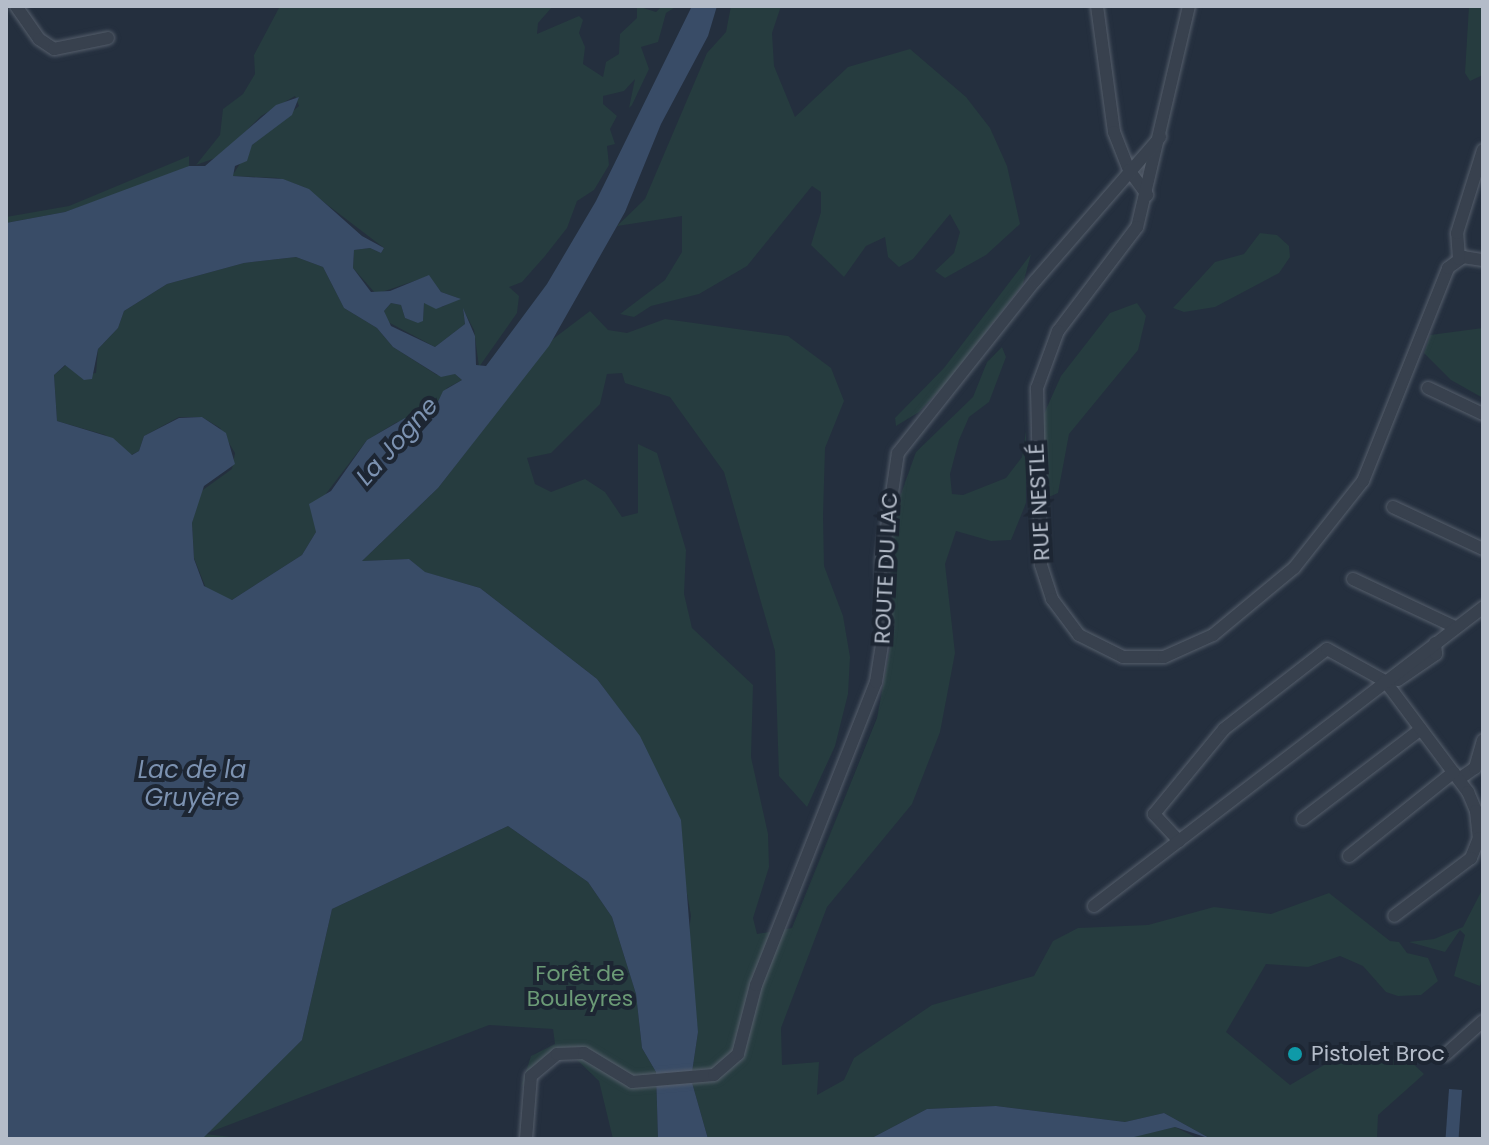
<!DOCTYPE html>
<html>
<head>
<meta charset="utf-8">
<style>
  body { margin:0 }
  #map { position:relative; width:1489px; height:1145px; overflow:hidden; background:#242f3e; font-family:Poppins,sans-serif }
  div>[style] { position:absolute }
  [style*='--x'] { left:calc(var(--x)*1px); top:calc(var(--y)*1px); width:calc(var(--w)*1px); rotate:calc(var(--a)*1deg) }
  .green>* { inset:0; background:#263c3f }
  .water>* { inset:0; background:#394c67; transform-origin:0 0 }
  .roads { filter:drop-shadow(0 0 2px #565f6c) drop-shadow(0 0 2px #565f6c) }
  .minor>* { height:12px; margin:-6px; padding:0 6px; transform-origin:6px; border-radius:6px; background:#38414e }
  .dots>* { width:22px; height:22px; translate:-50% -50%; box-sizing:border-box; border:4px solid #1d2633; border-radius:50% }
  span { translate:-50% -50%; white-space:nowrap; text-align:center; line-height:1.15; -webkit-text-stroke:8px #1d2633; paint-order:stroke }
  .street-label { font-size:22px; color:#b4bcc9 }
  .park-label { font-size:22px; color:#6b9a76 }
  .poi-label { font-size:22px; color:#b4bcc9 }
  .left { translate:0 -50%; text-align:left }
  .water-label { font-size:24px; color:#7c92b1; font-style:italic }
  .frame { position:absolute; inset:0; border:8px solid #b4bcc9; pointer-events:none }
</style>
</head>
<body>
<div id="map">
  <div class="green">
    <i style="clip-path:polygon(280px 6px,553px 6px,538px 23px,537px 34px,579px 16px,583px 20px,579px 33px,585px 47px,583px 64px,603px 77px,606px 62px,619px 54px,620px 34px,637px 18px,637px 6px,656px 12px,662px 6px,677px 6px,666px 13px,658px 42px,641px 47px,649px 69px,632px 105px,629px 108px,635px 79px,624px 91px,603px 96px,603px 104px,617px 116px,610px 129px,615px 144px,607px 146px,609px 165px,594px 190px,577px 201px,567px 228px,545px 256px,522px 282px,509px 287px,519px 296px,517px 313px,479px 367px,474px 330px,463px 309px,465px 324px,435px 347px,388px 322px,384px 311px,391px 303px,401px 305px,405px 318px,418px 322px,423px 320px,424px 303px,442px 307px,458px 298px,441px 292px,429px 276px,376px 294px,353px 268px,354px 250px,370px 248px,381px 253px,384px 248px,304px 187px,278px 178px,232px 176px,252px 145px,299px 106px,295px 96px,261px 116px,221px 156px,196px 165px,220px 135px,223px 109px,243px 94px,255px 74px,254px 55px)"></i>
    <i style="clip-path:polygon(731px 6px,781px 6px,772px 33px,774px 66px,795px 117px,848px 67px,910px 49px,966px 97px,990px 128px,1007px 166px,1020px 224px,986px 255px,945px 278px,935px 271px,954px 253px,960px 232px,950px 214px,913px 259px,899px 267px,888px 257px,885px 237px,866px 246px,844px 277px,811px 245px,821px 212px,821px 192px,812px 186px,747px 266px,699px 294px,651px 306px,634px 317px,620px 314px,665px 280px,682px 252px,682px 216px,617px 226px,645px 199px,707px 53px,726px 32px)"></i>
    <i style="clip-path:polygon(1469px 6px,1483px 6px,1483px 75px,1470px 81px,1465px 73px)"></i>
    <i style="clip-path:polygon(189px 156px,189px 166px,181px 172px,65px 212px,6px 223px,6px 217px,69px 206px)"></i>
    <i style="clip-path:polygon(1260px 233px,1277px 235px,1289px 246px,1290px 257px,1279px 273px,1215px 307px,1184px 312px,1173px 308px,1215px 262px,1244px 254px)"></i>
    <i style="clip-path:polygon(1031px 254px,1023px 284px,947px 382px,919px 412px,896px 426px,895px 418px,944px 368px)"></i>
    <i style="clip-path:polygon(296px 257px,323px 267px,344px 308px,377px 328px,393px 347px,437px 375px,455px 374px,462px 380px,447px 388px,430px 419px,397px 422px,367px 440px,325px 495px,316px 532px,302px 555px,232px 600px,207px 591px,194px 558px,192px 523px,200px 492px,232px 469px,235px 453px,220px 428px,202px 417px,179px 417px,144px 436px,139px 451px,131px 455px,105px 435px,57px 421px,54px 375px,66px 365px,81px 375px,96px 373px,98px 349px,118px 328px,124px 311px,167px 284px,244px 263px)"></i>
    <i style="clip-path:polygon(1137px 303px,1146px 316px,1138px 350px,1069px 434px,1058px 493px,1044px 499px,1044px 414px,1061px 376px,1110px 313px)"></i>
    <i style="clip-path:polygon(590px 311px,608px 330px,627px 333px,665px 319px,788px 336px,831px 368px,844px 401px,825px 448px,823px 516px,824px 566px,843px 616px,850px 657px,848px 694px,835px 746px,807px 807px,779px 776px,775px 651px,724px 472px,670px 397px,625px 383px,622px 373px,607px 374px,600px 404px,551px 453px,527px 458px,535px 484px,551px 492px,585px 479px,605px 492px,622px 517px,638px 513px,638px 444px,657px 453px,686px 550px,684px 594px,692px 628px,753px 685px,751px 757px,768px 834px,769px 867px,753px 918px,757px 934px,792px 928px,877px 718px,892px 638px,889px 555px,897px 505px,916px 452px,973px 397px,987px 362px,1002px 347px,1006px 357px,989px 402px,969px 417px,959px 440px,950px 474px,952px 494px,963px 495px,1006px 478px,1022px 457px,1026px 431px,1026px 503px,1011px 540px,991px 541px,956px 531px,945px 564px,955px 653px,940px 732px,912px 804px,827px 907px,781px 1028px,782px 1065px,819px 1062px,817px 1095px,844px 1080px,854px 1058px,932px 1005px,1034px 976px,1053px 941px,1078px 928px,1148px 925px,1214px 907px,1271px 914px,1329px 893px,1390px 941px,1399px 942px,1407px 953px,1428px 958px,1438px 981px,1421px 995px,1398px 996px,1386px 992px,1363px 966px,1340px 956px,1308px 967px,1266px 964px,1226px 1032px,1290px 1085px,1336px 1058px,1408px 1059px,1424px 1074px,1378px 1115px,1377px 1139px,1211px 1139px,1164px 1113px,1125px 1122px,996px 1106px,927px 1109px,870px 1139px,708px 1139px,691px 1079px,698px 1032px,687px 944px,691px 916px,683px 871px,637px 733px,597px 679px,480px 588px,424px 572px,409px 559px,362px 561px,438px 488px,553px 339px)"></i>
    <i style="clip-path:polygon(1483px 328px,1483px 398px,1451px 380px,1424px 353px,1430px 335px)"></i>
    <i style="clip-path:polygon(508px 826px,588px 882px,612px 917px,636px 994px,642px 1048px,656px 1072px,658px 1139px,613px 1139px,599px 1081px,574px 1057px,540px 1060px,521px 1087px,531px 1056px,555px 1044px,553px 1029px,489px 1025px,205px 1134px,249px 1139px,202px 1139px,202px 1135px,302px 1040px,332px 909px)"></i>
    <i style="clip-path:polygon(1483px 888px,1483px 971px,1480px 986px,1454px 976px,1465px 935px,1460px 930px,1445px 952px,1409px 942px,1434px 939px,1463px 927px)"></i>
    <i style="clip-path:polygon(1175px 1127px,1199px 1139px,1126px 1139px,1145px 1133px)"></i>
  </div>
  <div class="water">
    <i style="clip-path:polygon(evenodd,717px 6px,708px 36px,661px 124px,625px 212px,549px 346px,438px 488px,362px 561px,409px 559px,425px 572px,480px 588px,597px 679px,640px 736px,681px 820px,698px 1032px,691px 1079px,708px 1139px,658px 1139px,656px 1072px,642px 1048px,636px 994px,612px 917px,588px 882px,508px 826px,332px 909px,302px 1040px,202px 1139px,6px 1139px,6px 223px,65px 212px,189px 166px,205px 166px,276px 105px,299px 97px,292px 115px,252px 145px,247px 161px,235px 166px,233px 176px,283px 179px,309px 189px,362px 236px,384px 248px,381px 253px,370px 248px,354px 250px,353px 268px,371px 292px,390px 291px,429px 275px,441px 292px,461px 299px,436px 309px,424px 303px,423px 321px,418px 323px,405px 318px,401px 305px,391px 303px,384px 311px,391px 326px,435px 347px,465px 324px,463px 308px,475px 336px,476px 365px,486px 366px,547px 284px,596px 201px,691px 8px,717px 6px,296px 257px,323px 267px,344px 308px,377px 328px,393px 347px,441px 377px,455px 374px,462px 380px,443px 391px,430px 419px,405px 418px,367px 440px,331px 491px,309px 504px,316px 532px,302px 555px,232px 600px,204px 586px,194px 559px,192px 523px,204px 486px,235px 464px,226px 433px,202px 417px,179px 418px,144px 436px,139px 451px,132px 455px,113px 438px,57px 421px,54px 375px,65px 365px,84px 380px,92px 379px,98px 349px,118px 328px,124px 311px,167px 284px,244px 263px,296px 257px)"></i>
    <i style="left:1449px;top:1089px;width:13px;height:50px;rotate:4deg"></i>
    <i style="clip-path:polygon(996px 1106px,1125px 1122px,1164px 1113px,1211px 1139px,1175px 1127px,1126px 1139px,870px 1139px,927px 1109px)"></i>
  </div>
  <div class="roads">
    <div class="minor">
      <i style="--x:16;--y:6;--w:40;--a:55.1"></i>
      <i style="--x:39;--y:39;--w:18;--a:34"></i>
      <i style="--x:54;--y:49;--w:55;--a:-11.5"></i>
      <i style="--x:1097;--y:6;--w:127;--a:82.3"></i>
      <i style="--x:1114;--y:132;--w:41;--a:68.5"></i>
      <i style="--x:1129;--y:170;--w:31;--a:54"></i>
      <i style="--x:1189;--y:6;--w:227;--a:103.2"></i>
      <i style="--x:1137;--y:227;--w:131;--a:127.2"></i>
      <i style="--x:1058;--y:331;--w:61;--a:110.2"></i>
      <i style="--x:1037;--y:388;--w:177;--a:88.7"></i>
      <i style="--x:1041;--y:565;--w:36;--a:72"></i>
      <i style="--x:1052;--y:599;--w:45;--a:53.1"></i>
      <i style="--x:1079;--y:635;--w:49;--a:26.6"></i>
      <i style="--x:1123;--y:657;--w:41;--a:0"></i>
      <i style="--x:1164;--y:657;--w:54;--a:-24.2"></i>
      <i style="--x:1213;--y:635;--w:105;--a:-39.6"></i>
      <i style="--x:1294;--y:568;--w:111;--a:-51.6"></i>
      <i style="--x:1363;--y:481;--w:229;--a:-68.2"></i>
      <i style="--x:1448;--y:268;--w:19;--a:-36"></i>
      <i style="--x:1463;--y:257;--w:20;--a:9"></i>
      <i style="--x:1459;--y:259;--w:26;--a:-94"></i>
      <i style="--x:1457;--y:233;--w:87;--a:-72.6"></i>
      <i style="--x:1428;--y:388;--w:61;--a:25.3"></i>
      <i style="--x:1393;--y:507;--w:99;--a:25"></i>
      <i style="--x:1353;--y:579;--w:113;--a:25.2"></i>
      <i style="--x:1398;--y:680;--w:46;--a:-34.4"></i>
      <i style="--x:1436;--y:654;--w:11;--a:-95"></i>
      <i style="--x:1459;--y:779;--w:19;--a:-35"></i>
      <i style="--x:1475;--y:768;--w:29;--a:-74"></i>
      <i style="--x:1303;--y:819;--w:148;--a:-37.3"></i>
      <i style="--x:1179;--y:841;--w:37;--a:-133"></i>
      <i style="--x:1154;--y:814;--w:110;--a:-50.5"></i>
      <i style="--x:1224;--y:729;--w:130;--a:-37.8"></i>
      <i style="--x:1327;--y:649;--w:66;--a:28.9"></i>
      <i style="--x:1385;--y:681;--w:139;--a:53.2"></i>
      <i style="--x:1468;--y:792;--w:21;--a:67"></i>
      <i style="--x:1476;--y:811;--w:27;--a:84"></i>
      <i style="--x:1479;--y:838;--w:22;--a:112"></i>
      <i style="--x:1471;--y:858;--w:96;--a:143"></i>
      <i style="--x:1349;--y:856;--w:134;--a:-38.7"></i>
      <i style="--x:1094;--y:906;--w:491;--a:-37.5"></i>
      <i style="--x:1445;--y:1055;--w:51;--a:-41.8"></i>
      <i style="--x:526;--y:1139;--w:63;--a:-85.5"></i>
      <i style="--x:531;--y:1076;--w:34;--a:-40"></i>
      <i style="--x:557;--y:1054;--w:27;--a:-2"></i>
      <i style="--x:584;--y:1053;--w:56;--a:31.1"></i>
      <i style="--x:632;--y:1082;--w:82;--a:-4.9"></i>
      <i style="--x:714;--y:1075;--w:32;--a:-41"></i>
      <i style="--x:738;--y:1054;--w:71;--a:-75.4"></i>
      <i style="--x:756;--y:985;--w:326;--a:-68.4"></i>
      <i style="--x:876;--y:682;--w:57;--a:-80.9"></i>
      <i style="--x:885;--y:626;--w:65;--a:-92.6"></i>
      <i style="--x:882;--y:561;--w:109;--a:-81.6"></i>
      <i style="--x:898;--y:453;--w:220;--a:-51.5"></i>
      <i style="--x:1035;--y:281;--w:191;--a:-49"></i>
    </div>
  </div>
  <div class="dots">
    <i style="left:1295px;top:1054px;background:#0f9aa8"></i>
  </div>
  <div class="street-label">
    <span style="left:1039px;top:502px;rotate:-93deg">RUE NESTLÉ</span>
    <span style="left:886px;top:568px;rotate:-87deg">ROUTE DU LAC</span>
  </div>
  <div class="park-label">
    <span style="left:580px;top:986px">Forêt de<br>Bouleyres</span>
  </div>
  <div class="poi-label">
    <span class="left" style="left:1311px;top:1054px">Pistolet Broc</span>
  </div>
  <div class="water-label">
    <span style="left:397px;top:441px;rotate:-48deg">La Jogne</span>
    <span style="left:192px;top:784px">Lac de la<br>Gruyère</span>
  </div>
  <div class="frame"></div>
</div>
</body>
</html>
